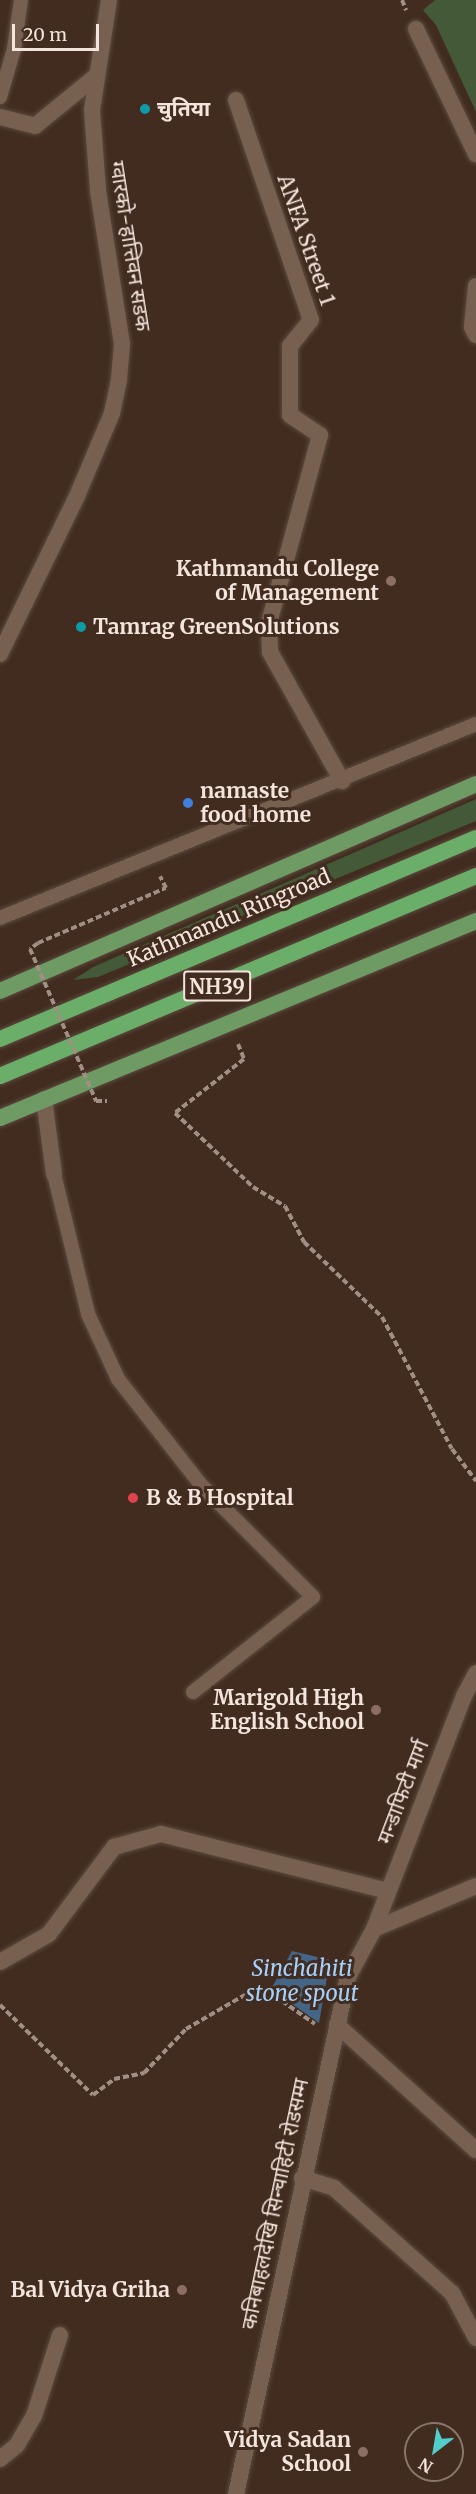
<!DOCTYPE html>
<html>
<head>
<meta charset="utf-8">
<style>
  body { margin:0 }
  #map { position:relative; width:476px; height:2494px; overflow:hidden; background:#412c1f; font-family:Merriweather,"Noto Sans Devanagari",serif }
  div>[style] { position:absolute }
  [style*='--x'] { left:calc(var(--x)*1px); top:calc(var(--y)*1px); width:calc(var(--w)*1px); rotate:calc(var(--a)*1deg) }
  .green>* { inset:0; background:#445937 }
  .water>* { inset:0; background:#446586 }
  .path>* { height:4px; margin-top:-2px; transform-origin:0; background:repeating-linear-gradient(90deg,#a18f85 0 6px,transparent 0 9px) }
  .roads { filter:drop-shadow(0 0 2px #5c4a3e) drop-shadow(0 0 2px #5c4a3e) }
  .service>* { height:14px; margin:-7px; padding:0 7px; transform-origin:7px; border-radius:7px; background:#786051 }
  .minor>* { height:16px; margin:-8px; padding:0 8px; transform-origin:8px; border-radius:8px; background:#786051 }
  .tertiary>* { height:16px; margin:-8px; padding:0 8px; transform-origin:8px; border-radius:8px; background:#786051 }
  .secondary>* { height:16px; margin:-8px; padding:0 8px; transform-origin:8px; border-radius:8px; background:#786051 }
  .primary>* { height:16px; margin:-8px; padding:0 8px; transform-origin:8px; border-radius:8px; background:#6d9b63 }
  .trunk>* { height:16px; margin:-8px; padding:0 8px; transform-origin:8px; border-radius:8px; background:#6aae69 }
  .path-bridge>* { height:4px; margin-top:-2px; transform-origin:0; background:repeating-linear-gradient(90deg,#a18f85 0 6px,transparent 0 9px) }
  .dots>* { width:16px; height:16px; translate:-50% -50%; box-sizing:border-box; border:3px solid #412c1f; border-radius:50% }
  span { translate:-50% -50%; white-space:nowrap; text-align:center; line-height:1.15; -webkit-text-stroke:6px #412c1f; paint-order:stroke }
  .shield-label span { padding:2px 4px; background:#412c1f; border:2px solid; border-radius:4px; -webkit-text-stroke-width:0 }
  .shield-label { font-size:20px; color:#f3e4dc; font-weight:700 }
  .poi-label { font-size:21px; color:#f3e4dc; font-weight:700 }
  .left { translate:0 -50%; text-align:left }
  .right { translate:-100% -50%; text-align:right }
  .street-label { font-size:21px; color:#f3e4dc }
  .water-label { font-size:22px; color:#a5d0fc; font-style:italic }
  .north { position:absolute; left:404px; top:2422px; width:60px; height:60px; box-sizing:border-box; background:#412c1f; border:2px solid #88766b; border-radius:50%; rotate:211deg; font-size:16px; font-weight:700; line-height:24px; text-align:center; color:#f3e4dc }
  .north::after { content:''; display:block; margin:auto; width:21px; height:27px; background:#52cdcc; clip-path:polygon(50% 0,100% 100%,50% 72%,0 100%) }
  .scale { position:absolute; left:12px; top:24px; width:87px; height:27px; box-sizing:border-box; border:3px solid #f3e4dc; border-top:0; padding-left:8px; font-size:18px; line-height:21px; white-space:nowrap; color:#f3e4dc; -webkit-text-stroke:4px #412c1f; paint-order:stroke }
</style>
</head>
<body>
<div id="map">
  <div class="green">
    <i style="clip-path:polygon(435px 0,476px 0,476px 112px,436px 25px,423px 10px)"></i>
    <i style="clip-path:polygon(476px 799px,476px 821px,98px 977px,73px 980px,93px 967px)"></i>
  </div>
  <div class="water">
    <i style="clip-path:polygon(292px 1951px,330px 1960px,319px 2023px,271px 1989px)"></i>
  </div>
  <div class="path">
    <i style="--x:402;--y:0;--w:11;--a:68"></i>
    <i style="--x:38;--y:943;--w:139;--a:-23.3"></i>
    <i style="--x:166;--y:888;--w:13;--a:-117"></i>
    <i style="--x:238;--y:1044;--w:16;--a:68"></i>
    <i style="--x:244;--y:1059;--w:88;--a:142"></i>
    <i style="--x:175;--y:1113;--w:108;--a:43.5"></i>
    <i style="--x:253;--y:1187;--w:37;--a:31"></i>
    <i style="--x:285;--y:1206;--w:41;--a:62.2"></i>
    <i style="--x:304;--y:1242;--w:108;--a:43.9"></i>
    <i style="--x:382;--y:1317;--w:149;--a:62.1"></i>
    <i style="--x:452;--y:1449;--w:40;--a:53"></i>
    <i style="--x:0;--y:2005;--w:129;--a:44.1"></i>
    <i style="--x:93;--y:2095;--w:26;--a:-37"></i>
    <i style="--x:114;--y:2079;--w:31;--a:-11"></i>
    <i style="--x:144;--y:2073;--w:61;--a:-46.3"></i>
    <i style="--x:186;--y:2029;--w:72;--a:-30.1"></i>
    <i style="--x:248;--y:1993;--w:35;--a:13"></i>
    <i style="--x:282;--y:2001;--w:40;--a:34.9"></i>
  </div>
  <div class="roads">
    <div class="service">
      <i style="--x:0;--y:97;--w:50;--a:-73.7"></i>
      <i style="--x:14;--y:49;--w:49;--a:-81.9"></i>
      <i style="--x:0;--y:918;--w:514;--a:-22.17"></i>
      <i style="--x:54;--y:1174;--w:144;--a:76.3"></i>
      <i style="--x:88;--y:1314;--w:72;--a:65.2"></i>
      <i style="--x:118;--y:1379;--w:136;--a:51.9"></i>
      <i style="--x:202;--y:1486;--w:157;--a:45"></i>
      <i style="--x:313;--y:1597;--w:153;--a:141.6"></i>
    </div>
    <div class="minor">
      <i style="--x:416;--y:29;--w:139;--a:64.4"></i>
      <i style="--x:236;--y:100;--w:232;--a:71.2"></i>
      <i style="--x:311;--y:320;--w:33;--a:129"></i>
      <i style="--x:290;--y:346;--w:69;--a:90"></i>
      <i style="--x:290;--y:415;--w:36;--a:34"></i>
      <i style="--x:320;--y:435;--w:195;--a:105.2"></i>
      <i style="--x:269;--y:623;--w:29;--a:88"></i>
      <i style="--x:270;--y:652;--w:148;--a:60.8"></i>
      <i style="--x:0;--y:117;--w:36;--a:14"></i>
      <i style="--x:35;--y:126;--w:79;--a:-39.3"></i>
      <i style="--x:476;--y:286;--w:41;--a:95.6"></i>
      <i style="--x:472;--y:327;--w:9;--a:63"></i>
      <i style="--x:44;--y:1099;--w:76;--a:82.4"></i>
      <i style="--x:374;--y:1929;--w:250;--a:-68.9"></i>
      <i style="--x:464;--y:1696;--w:26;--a:-62"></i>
      <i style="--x:0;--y:1962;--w:56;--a:-29.7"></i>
      <i style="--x:49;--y:1934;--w:109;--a:-53.2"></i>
      <i style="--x:114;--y:1847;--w:49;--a:-15.5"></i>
      <i style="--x:161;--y:1834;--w:234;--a:14.1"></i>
      <i style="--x:337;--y:2025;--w:187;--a:42"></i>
      <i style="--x:302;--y:2178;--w:34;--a:17"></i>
      <i style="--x:334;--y:2188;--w:158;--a:41.7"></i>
      <i style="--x:452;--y:2293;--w:51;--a:61.9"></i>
      <i style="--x:0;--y:2459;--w:22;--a:-39"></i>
      <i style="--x:17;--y:2445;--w:34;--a:-60"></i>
      <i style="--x:34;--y:2416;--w:85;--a:-72.2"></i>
    </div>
    <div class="tertiary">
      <i style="--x:236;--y:2494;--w:529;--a:-77.78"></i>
      <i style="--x:348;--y:1977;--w:55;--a:-61.6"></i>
      <i style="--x:374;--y:1929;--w:111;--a:-22.9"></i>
    </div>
    <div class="secondary">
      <i style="--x:0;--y:654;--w:176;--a:-64"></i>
      <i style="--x:77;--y:496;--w:90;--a:-67.1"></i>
      <i style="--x:112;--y:413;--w:35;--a:-78"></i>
      <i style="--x:119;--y:379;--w:35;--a:-85"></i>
      <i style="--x:122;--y:344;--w:156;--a:-98.9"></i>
      <i style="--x:98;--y:190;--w:80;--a:-94.3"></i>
      <i style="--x:92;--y:110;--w:111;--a:-81.2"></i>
    </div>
    <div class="primary">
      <i style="--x:0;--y:991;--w:519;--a:-23.5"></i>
      <i style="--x:0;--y:1118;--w:515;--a:-22.48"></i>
    </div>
    <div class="trunk">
      <i style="--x:0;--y:1039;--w:517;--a:-22.89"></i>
      <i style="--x:0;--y:1076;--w:516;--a:-22.79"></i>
    </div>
  </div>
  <div class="path-bridge">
    <i style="--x:38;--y:943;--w:10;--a:143"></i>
    <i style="--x:30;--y:949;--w:166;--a:66.5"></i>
    <i style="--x:96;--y:1101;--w:11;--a:0"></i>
  </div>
  <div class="dots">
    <i style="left:145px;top:109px;background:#0f9aa8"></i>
    <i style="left:391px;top:581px;background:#8d6e63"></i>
    <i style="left:81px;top:627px;background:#0f9aa8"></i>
    <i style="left:188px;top:803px;background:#3f7fe0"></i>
    <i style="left:133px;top:1498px;background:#e0444e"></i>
    <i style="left:376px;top:1710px;background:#8d6e63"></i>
    <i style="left:182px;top:2290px;background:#8d6e63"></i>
    <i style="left:363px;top:2452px;background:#8d6e63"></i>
  </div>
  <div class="shield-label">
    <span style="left:217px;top:986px">NH39</span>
  </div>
  <div class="poi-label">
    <span class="left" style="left:157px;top:109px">चुतिया</span>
    <span class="right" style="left:379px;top:581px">Kathmandu College<br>of Management</span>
    <span class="left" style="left:93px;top:627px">Tamrag GreenSolutions</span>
    <span class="left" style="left:200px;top:803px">namaste<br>food home</span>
    <span class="left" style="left:146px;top:1498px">B &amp; B Hospital</span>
    <span class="right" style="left:364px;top:1710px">Marigold High<br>English School</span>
    <span class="right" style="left:170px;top:2290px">Bal Vidya Griha</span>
    <span class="right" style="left:351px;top:2452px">Vidya Sadan<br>School</span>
  </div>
  <div class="street-label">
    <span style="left:306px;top:240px;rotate:71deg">ANFA Street 1</span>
    <span style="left:130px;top:246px;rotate:81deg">ग्वारको-हात्तिवन सडक</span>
    <span style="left:229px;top:918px;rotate:-23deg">Kathmandu Ringroad</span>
    <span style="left:403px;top:1792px;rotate:-69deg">मन्डाफिटी मार्ग</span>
    <span style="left:275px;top:2204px;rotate:-78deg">कनिबाहलदेखि सिन्चाहिटी रोडसम्म</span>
  </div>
  <div class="water-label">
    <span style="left:302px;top:1981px">Sinchahiti<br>stone spout</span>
  </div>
  <div class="north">N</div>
  <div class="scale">20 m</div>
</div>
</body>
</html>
